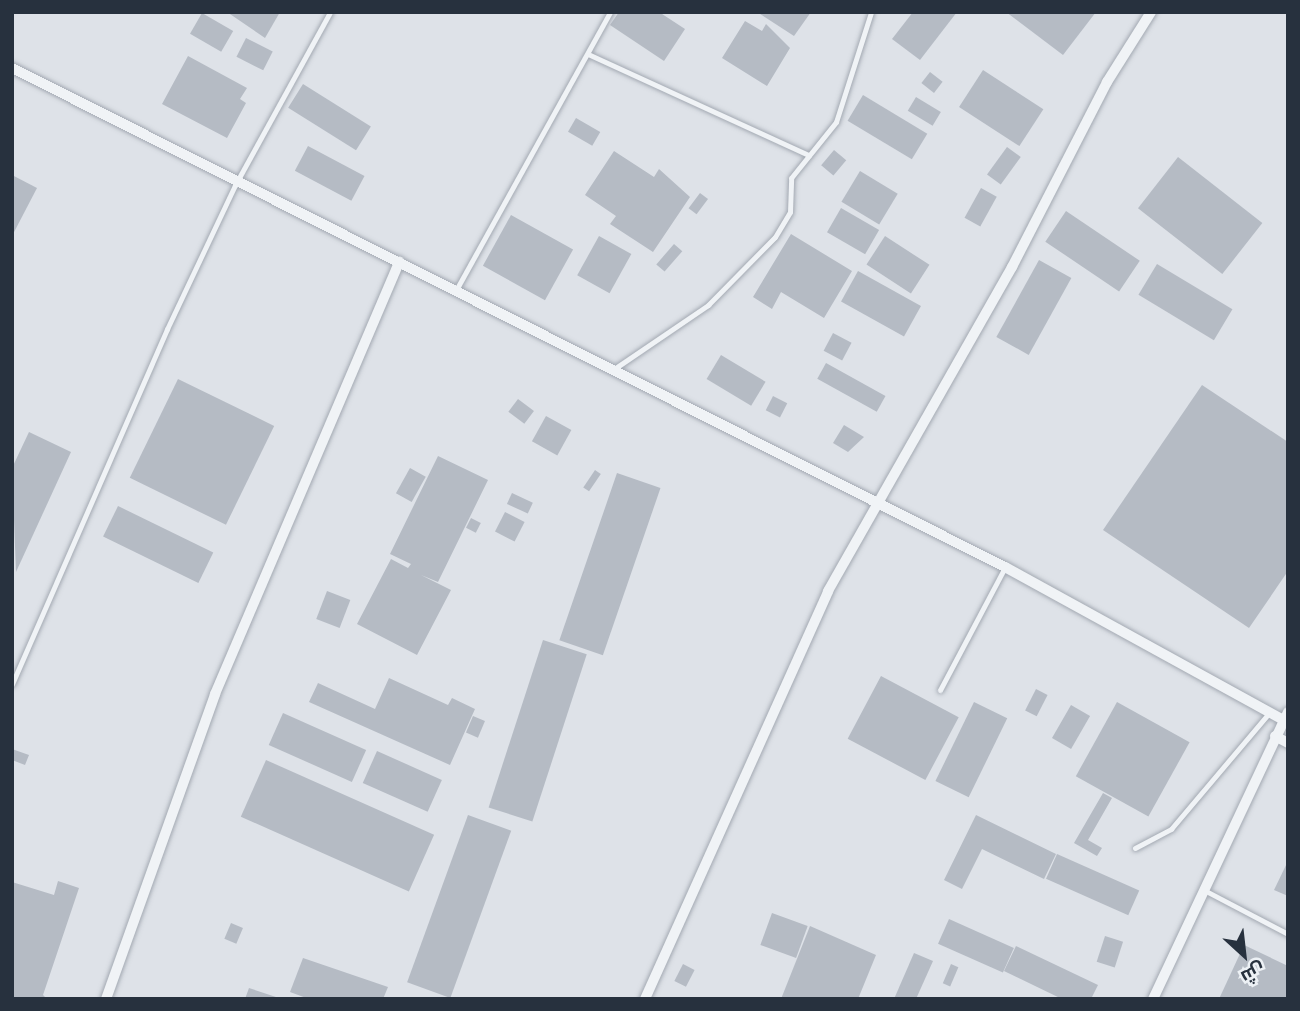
<!DOCTYPE html>
<html>
<head>
<meta charset="utf-8">
<style>
  body { margin:0 }
  #map { position:relative; width:1300px; height:1011px; overflow:hidden; background:#dee2e8; font-family:"Noto Sans",Cairo,sans-serif }
  div>[style] { position:absolute }
  [style*='--x'] { left:calc(var(--x)*1px); top:calc(var(--y)*1px); width:calc(var(--w)*1px); rotate:calc(var(--a)*1deg) }
  .building>* { inset:0; background:#b5bbc4; transform-origin:0 0 }
  .roads { filter:drop-shadow(0 0 2px #a3a9b2) drop-shadow(0 0 2px #a3a9b2) }
  .lane>* { height:5px; margin:-2.5px; padding:0 2.5px; transform-origin:2.5px; border-radius:2.5px; background:#f0f3f6 }
  .street>* { height:10px; margin:-5px; padding:0 5px; transform-origin:5px; border-radius:5px; background:#f0f3f6 }
  span { translate:-50% -50%; white-space:nowrap; text-align:center; line-height:1.15; -webkit-text-stroke:5px #edf1f5; paint-order:stroke }
  .frame { position:absolute; inset:0; border:14px solid #27313e; pointer-events:none }
  .north { position:absolute; left:1209px; top:920px; width:70px; height:70px; -webkit-text-stroke:5px #edf1f5; paint-order:stroke; rotate:153deg; font-size:19px; font-weight:700; line-height:28px; text-align:center; color:#27313e }
  .north::after { content:''; display:block; margin:auto; width:24px; height:32px; background:#27313e; clip-path:polygon(50% 0,100% 100%,50% 72%,0 100%) }
</style>
</head>
<body>
<div id="map">
  <div class="building">
    <i style="clip-path:polygon(227px 12px,280px 12px,265px 38px)"></i>
    <i style="clip-path:polygon(619px 12px,659px 12px,685px 29px,664px 61px,610px 25px)"></i>
    <i style="clip-path:polygon(757px 12px,811px 12px,794px 36px)"></i>
    <i style="clip-path:polygon(913px 12px,957px 12px,920px 60px,892px 39px)"></i>
    <i style="clip-path:polygon(1006px 12px,1096px 12px,1063px 55px)"></i>
    <i style="left:202px;top:13px;width:36px;height:24px;rotate:30deg"></i>
    <i style="clip-path:polygon(745px 21px,762px 31px,766px 24px,790px 48px,767px 86px,722px 58px)"></i>
    <i style="left:246px;top:38px;width:30px;height:21px;rotate:27deg"></i>
    <i style="clip-path:polygon(188px 56px,247px 88px,240px 99px,246px 103px,227px 138px,162px 104px)"></i>
    <i style="left:983px;top:70px;width:72px;height:44px;rotate:33deg"></i>
    <i style="left:930px;top:72px;width:16px;height:14px;rotate:38deg"></i>
    <i style="left:303px;top:84px;width:80px;height:28px;rotate:32deg"></i>
    <i style="left:863px;top:95px;width:75px;height:30px;rotate:31deg"></i>
    <i style="left:916px;top:97px;width:29px;height:16px;rotate:31deg"></i>
    <i style="left:576px;top:118px;width:28px;height:16px;rotate:30deg"></i>
    <i style="left:308px;top:146px;width:64px;height:28px;rotate:28deg"></i>
    <i style="left:1007px;top:147px;width:17px;height:34px;rotate:36deg"></i>
    <i style="left:834px;top:150px;width:16px;height:20px;rotate:40deg"></i>
    <i style="clip-path:polygon(614px 151px,654px 177px,659px 169px,690px 197px,653px 252px,610px 224px,616px 216px,585px 195px)"></i>
    <i style="left:1178px;top:157px;width:107px;height:65px;rotate:38deg"></i>
    <i style="left:860px;top:171px;width:44px;height:36px;rotate:31deg"></i>
    <i style="clip-path:polygon(12px 175px,37px 188px,12px 236px)"></i>
    <i style="left:981px;top:188px;width:18px;height:34px;rotate:29deg"></i>
    <i style="left:700px;top:193px;width:10px;height:19px;rotate:37deg"></i>
    <i style="left:841px;top:208px;width:44px;height:28px;rotate:30deg"></i>
    <i style="left:1066px;top:211px;width:89px;height:37px;rotate:34deg"></i>
    <i style="left:511px;top:215px;width:71px;height:58px;rotate:29deg"></i>
    <i style="clip-path:polygon(791px 234px,852px 271px,824px 318px,781px 292px,772px 309px,753px 297px)"></i>
    <i style="left:599px;top:236px;width:37px;height:45px;rotate:29deg"></i>
    <i style="left:885px;top:236px;width:53px;height:34px;rotate:33deg"></i>
    <i style="left:674px;top:244px;width:11px;height:27px;rotate:41deg"></i>
    <i style="left:1039px;top:260px;width:37px;height:88px;rotate:29deg"></i>
    <i style="left:1157px;top:264px;width:88px;height:36px;rotate:31deg"></i>
    <i style="left:858px;top:271px;width:72px;height:35px;rotate:29deg"></i>
    <i style="left:833px;top:333px;width:21px;height:20px;rotate:28deg"></i>
    <i style="left:721px;top:355px;width:52px;height:28px;rotate:31deg"></i>
    <i style="left:826px;top:363px;width:68px;height:18px;rotate:29deg"></i>
    <i style="left:178px;top:379px;width:107px;height:110px;rotate:26deg"></i>
    <i style="clip-path:polygon(1202px 385px,1288px 442px,1288px 571px,1249px 628px,1103px 530px)"></i>
    <i style="left:773px;top:396px;width:16px;height:16px;rotate:27deg"></i>
    <i style="left:518px;top:399px;width:20px;height:16px;rotate:37deg"></i>
    <i style="left:546px;top:416px;width:29px;height:29px;rotate:29deg"></i>
    <i style="clip-path:polygon(844px 425px,864px 437px,848px 452px,833px 443px)"></i>
    <i style="clip-path:polygon(29px 432px,71px 452px,16px 572px,12px 468px)"></i>
    <i style="clip-path:polygon(438px 456px,488px 480px,438px 582px,421px 575px,451px 590px,417px 655px,357px 624px,391px 559px,408px 568px,411px 564px,390px 554px)"></i>
    <i style="left:410px;top:468px;width:18px;height:29px;rotate:29deg"></i>
    <i style="left:595px;top:470px;width:7px;height:21px;rotate:34deg"></i>
    <i style="left:617px;top:473px;width:46px;height:177px;rotate:19deg"></i>
    <i style="left:512px;top:493px;width:23px;height:12px;rotate:25deg"></i>
    <i style="left:118px;top:506px;width:106px;height:34px;rotate:26deg"></i>
    <i style="left:505px;top:512px;width:22px;height:22px;rotate:27deg"></i>
    <i style="left:471px;top:518px;width:11px;height:11px;rotate:27deg"></i>
    <i style="left:327px;top:591px;width:25px;height:30px;rotate:21deg"></i>
    <i style="left:543px;top:640px;width:46px;height:176px;rotate:18deg"></i>
    <i style="left:881px;top:676px;width:88px;height:71px;rotate:28deg"></i>
    <i style="clip-path:polygon(389px 678px,448px 705px,452px 698px,475px 709px,450px 765px,309px 702px,318px 683px,375px 709px)"></i>
    <i style="left:1036px;top:689px;width:13px;height:24px;rotate:27deg"></i>
    <i style="left:974px;top:702px;width:37px;height:88px;rotate:26deg"></i>
    <i style="left:1117px;top:702px;width:83px;height:85px;rotate:29deg"></i>
    <i style="left:1071px;top:705px;width:22px;height:38px;rotate:30deg"></i>
    <i style="left:283px;top:713px;width:91px;height:35px;rotate:24deg"></i>
    <i style="left:473px;top:716px;width:13px;height:18px;rotate:23deg"></i>
    <i style="clip-path:polygon(12px 749px,29px 755px,25px 765px,12px 760px)"></i>
    <i style="left:377px;top:751px;width:71px;height:35px;rotate:24deg"></i>
    <i style="left:266px;top:760px;width:184px;height:62px;rotate:24deg"></i>
    <i style="clip-path:polygon(1103px 793px,1112px 798px,1088px 840px,1102px 848px,1097px 856px,1074px 843px)"></i>
    <i style="left:468px;top:815px;width:46px;height:178px;rotate:20deg"></i>
    <i style="clip-path:polygon(976px 815px,1056px 854px,1044px 879px,982px 849px,962px 889px,944px 880px)"></i>
    <i style="left:1057px;top:854px;width:90px;height:27px;rotate:24deg"></i>
    <i style="clip-path:polygon(1288px 861px,1288px 896px,1274px 890px)"></i>
    <i style="clip-path:polygon(58px 881px,79px 888px,43px 995px,47px 999px,12px 999px,12px 882px,54px 895px)"></i>
    <i style="left:772px;top:913px;width:38px;height:34px;rotate:20deg"></i>
    <i style="left:949px;top:919px;width:71px;height:27px;rotate:24deg"></i>
    <i style="left:231px;top:923px;width:13px;height:17px;rotate:23deg"></i>
    <i style="clip-path:polygon(810px 926px,876px 955px,858px 999px,781px 999px)"></i>
    <i style="left:1105px;top:936px;width:19px;height:27px;rotate:18deg"></i>
    <i style="clip-path:polygon(1244px 945px,1288px 966px,1288px 999px,1219px 999px)"></i>
    <i style="clip-path:polygon(1016px 946px,1098px 985px,1091px 999px,1062px 999px,1004px 971px)"></i>
    <i style="clip-path:polygon(914px 953px,933px 961px,916px 999px,894px 999px)"></i>
    <i style="clip-path:polygon(303px 958px,388px 987px,383px 999px,309px 999px,290px 992px)"></i>
    <i style="left:683px;top:964px;width:13px;height:19px;rotate:27deg"></i>
    <i style="left:951px;top:964px;width:8px;height:21px;rotate:23deg"></i>
    <i style="clip-path:polygon(249px 988px,279px 998px,279px 999px,245px 999px)"></i>
  </div>
  <div class="roads">
    <div class="lane">
      <i style="--x:588;--y:54;--w:243;--a:24.6"></i>
      <i style="--x:456;--y:290;--w:318;--a:-61"></i>
      <i style="--x:614;--y:369;--w:114;--a:-34.2"></i>
      <i style="--x:708;--y:305;--w:95;--a:-45.4"></i>
      <i style="--x:775;--y:237;--w:29;--a:-59"></i>
      <i style="--x:790;--y:212;--w:34;--a:-88"></i>
      <i style="--x:791;--y:178;--w:72;--a:-51.2"></i>
      <i style="--x:836;--y:122;--w:115;--a:-72.3"></i>
      <i style="--x:12;--y:684;--w:387;--a:-66.4"></i>
      <i style="--x:167;--y:329;--w:159;--a:-64.7"></i>
      <i style="--x:235;--y:185;--w:197;--a:-61.2"></i>
      <i style="--x:940;--y:690;--w:139;--a:-62.1"></i>
      <i style="--x:1135;--y:848;--w:41;--a:-27.8"></i>
      <i style="--x:1171;--y:829;--w:153;--a:-49.8"></i>
      <i style="--x:1204;--y:890;--w:95;--a:27.6"></i>
    </div>
    <div class="street">
      <i style="--x:12;--y:68;--w:1111;--a:26.68"></i>
      <i style="--x:1005;--y:567;--w:317;--a:28.8"></i>
      <i style="--x:1275;--y:736;--w:15;--a:28"></i>
      <i style="--x:106;--y:999;--w:324;--a:-70.3"></i>
      <i style="--x:215;--y:694;--w:470;--a:-66.9"></i>
      <i style="--x:645;--y:999;--w:447;--a:-65.8"></i>
      <i style="--x:828;--y:591;--w:373;--a:-60.4"></i>
      <i style="--x:1012;--y:267;--w:208;--a:-62.8"></i>
      <i style="--x:1107;--y:82;--w:83;--a:-57.8"></i>
      <i style="--x:1153;--y:999;--w:317;--a:-64.8"></i>
    </div>
  </div>
  <div class="frame"></div>
  <div class="north">ش</div>
</div>
</body>
</html>
